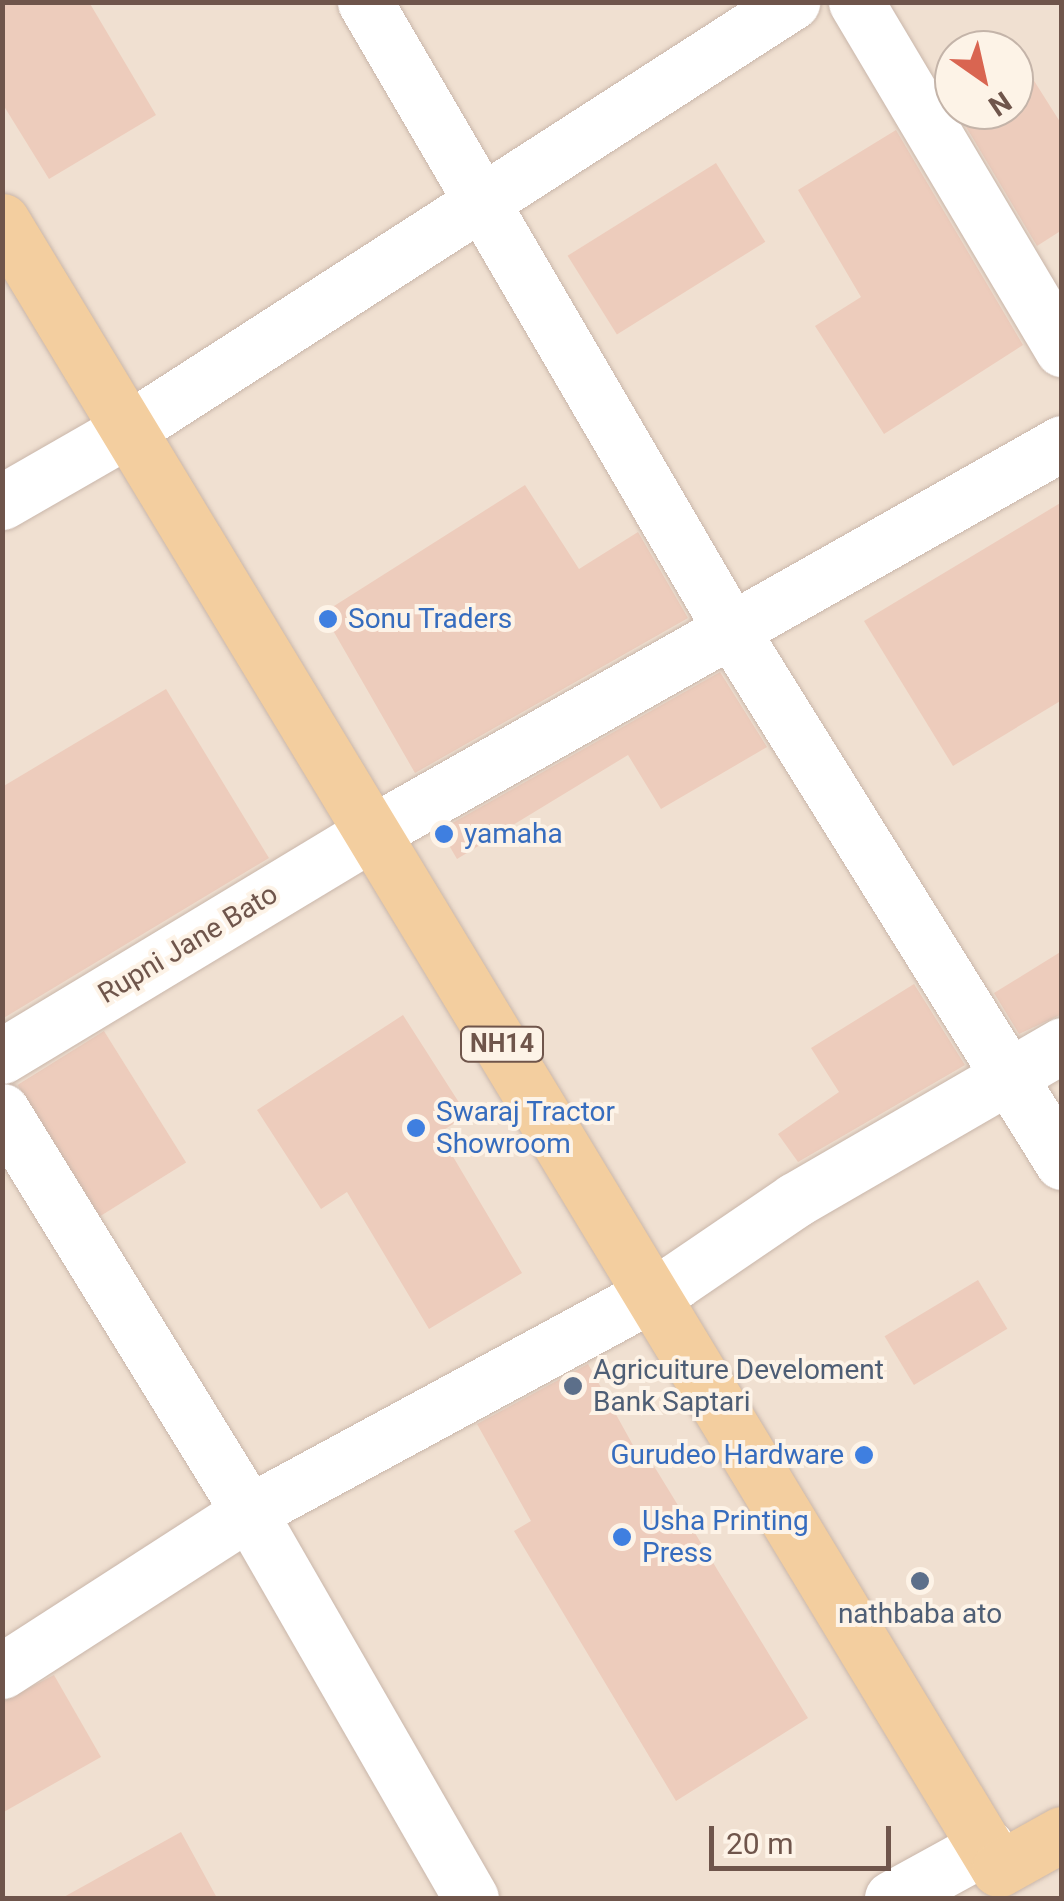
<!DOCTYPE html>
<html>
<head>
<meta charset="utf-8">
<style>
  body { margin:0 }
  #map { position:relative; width:1064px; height:1901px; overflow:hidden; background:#faefe2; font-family:Roboto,sans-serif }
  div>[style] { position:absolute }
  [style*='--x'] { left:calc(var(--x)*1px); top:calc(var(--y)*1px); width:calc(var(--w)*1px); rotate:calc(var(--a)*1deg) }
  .residential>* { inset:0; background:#f0e0d1 }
  .building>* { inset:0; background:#edccbc; transform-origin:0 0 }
  .roads { filter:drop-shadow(0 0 2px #c9b6aa) drop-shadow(0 0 2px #c9b6aa) }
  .minor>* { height:55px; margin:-27.5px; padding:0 27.5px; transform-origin:27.5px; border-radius:27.5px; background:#fff }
  .primary>* { height:55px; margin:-27.5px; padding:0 27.5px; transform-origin:27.5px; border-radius:27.5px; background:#f3ce9f }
  .dots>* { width:28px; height:28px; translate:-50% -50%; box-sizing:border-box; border:5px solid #fdf3e7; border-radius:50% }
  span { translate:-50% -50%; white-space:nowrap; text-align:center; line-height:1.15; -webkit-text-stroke:8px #fdf3e7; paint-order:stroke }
  .shield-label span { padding:2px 8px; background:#fdf3e7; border:2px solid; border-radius:8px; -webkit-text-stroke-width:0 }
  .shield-label { font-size:25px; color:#6f554b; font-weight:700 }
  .shop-label { font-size:28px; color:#366cbe }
  .left { translate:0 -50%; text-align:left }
  .right { translate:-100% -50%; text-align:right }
  .street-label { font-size:28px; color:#6f554b }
  .service-label { font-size:28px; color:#4e5e75 }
  .frame { position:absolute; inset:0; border:5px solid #6f554b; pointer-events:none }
  .north { position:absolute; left:934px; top:30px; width:100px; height:100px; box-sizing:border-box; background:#fdf3e7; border:2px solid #c4b4a9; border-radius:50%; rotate:146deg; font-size:28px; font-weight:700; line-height:40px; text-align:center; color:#6f554b }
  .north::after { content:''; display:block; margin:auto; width:35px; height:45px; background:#d96551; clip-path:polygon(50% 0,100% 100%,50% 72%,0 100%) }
  .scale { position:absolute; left:709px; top:1826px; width:182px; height:45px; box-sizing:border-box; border:5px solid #6f554b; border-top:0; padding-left:12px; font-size:30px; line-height:35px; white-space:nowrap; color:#6f554b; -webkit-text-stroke:8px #fdf3e7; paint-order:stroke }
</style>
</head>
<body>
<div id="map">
  <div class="residential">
    <i style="clip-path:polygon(evenodd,3px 3px,1061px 3px,1061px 1898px,3px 1898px,3px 3px,954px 50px,1014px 50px,1014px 110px,954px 110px,954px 50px)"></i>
  </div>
  <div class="building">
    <i style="clip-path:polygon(2px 2px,89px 2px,156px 115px,49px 179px,2px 103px)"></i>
    <i style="clip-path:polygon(1014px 49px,1062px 125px,1062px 230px,1037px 246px,956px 110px,1014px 110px)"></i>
    <i style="clip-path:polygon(896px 130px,1023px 345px,884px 434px,815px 326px,861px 297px,798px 190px)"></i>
    <i style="left:716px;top:163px;width:93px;height:175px;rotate:58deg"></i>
    <i style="clip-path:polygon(525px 485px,579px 569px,638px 532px,688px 618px,415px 773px,323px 613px)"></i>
    <i style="clip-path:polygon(1062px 502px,1062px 700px,953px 766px,864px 621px)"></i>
    <i style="clip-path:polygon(720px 672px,767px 747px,661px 809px,628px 755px,457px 859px,440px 830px)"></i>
    <i style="clip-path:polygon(166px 689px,269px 858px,2px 1019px,2px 787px)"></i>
    <i style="clip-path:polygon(1062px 951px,1062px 1014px,1019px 1034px,994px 993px)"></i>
    <i style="clip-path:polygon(914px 984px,965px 1065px,798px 1162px,778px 1134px,839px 1092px,811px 1048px)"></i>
    <i style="clip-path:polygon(403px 1015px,467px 1115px,439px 1133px,522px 1273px,429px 1329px,347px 1192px,321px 1209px,257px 1110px)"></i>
    <i style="left:104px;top:1031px;width:155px;height:102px;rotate:58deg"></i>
    <i style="left:978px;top:1280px;width:57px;height:109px;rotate:59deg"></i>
    <i style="clip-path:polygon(588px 1364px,639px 1456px,646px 1453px,808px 1718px,676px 1801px,514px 1531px,531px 1521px,477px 1424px)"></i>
    <i style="clip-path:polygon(54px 1675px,101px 1757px,2px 1813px,2px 1702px)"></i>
    <i style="clip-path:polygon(181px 1832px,217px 1898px,62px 1898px)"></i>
  </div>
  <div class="roads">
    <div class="minor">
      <i style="--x:365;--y:2;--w:725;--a:59.75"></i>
      <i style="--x:730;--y:628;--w:629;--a:58.13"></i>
      <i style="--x:856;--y:2;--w:404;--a:59.3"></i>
      <i style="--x:2;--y:502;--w:146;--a:-29.9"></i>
      <i style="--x:129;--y:429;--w:789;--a:-32.78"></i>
      <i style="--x:2;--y:1056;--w:433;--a:-31.1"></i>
      <i style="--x:373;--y:832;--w:791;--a:-29.45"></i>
      <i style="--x:2;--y:1111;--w:471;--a:58.4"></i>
      <i style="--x:249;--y:1512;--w:445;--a:60.1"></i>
      <i style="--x:2;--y:1671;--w:294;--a:-32.8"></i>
      <i style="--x:249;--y:1512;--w:485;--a:-28.4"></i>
      <i style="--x:676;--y:1281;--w:144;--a:-34.2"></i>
      <i style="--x:795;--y:1200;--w:309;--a:-30.1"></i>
      <i style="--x:892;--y:1898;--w:108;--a:-28.7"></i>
    </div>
    <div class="primary">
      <i style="--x:2;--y:221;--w:1926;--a:58.83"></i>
      <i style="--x:999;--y:1869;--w:72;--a:-29.1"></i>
    </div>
  </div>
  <div class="dots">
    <i style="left:328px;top:619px;background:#3f7fe0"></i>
    <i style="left:444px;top:834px;background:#3f7fe0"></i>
    <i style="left:416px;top:1128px;background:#3f7fe0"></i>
    <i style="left:573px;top:1386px;background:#5c6f8a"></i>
    <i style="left:864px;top:1455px;background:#3f7fe0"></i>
    <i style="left:622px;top:1537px;background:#3f7fe0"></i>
    <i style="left:920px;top:1581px;background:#5c6f8a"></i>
  </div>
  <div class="shield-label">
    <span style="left:502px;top:1044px">NH14</span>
  </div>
  <div class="shop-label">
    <span class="left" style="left:348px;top:619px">Sonu Traders</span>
    <span class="left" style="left:464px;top:834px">yamaha</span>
    <span class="left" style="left:436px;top:1128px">Swaraj Tractor<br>Showroom</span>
    <span class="right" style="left:844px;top:1455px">Gurudeo Hardware</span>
    <span class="left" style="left:642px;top:1537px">Usha Printing<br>Press</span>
  </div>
  <div class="street-label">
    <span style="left:188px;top:944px;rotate:-31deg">Rupni Jane Bato</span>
  </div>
  <div class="service-label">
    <span class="left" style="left:593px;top:1386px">Agricuiture Develoment<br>Bank Saptari</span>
    <span style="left:920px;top:1614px">nathbaba ato</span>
  </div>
  <div class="frame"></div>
  <div class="north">N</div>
  <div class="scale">20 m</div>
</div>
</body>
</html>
